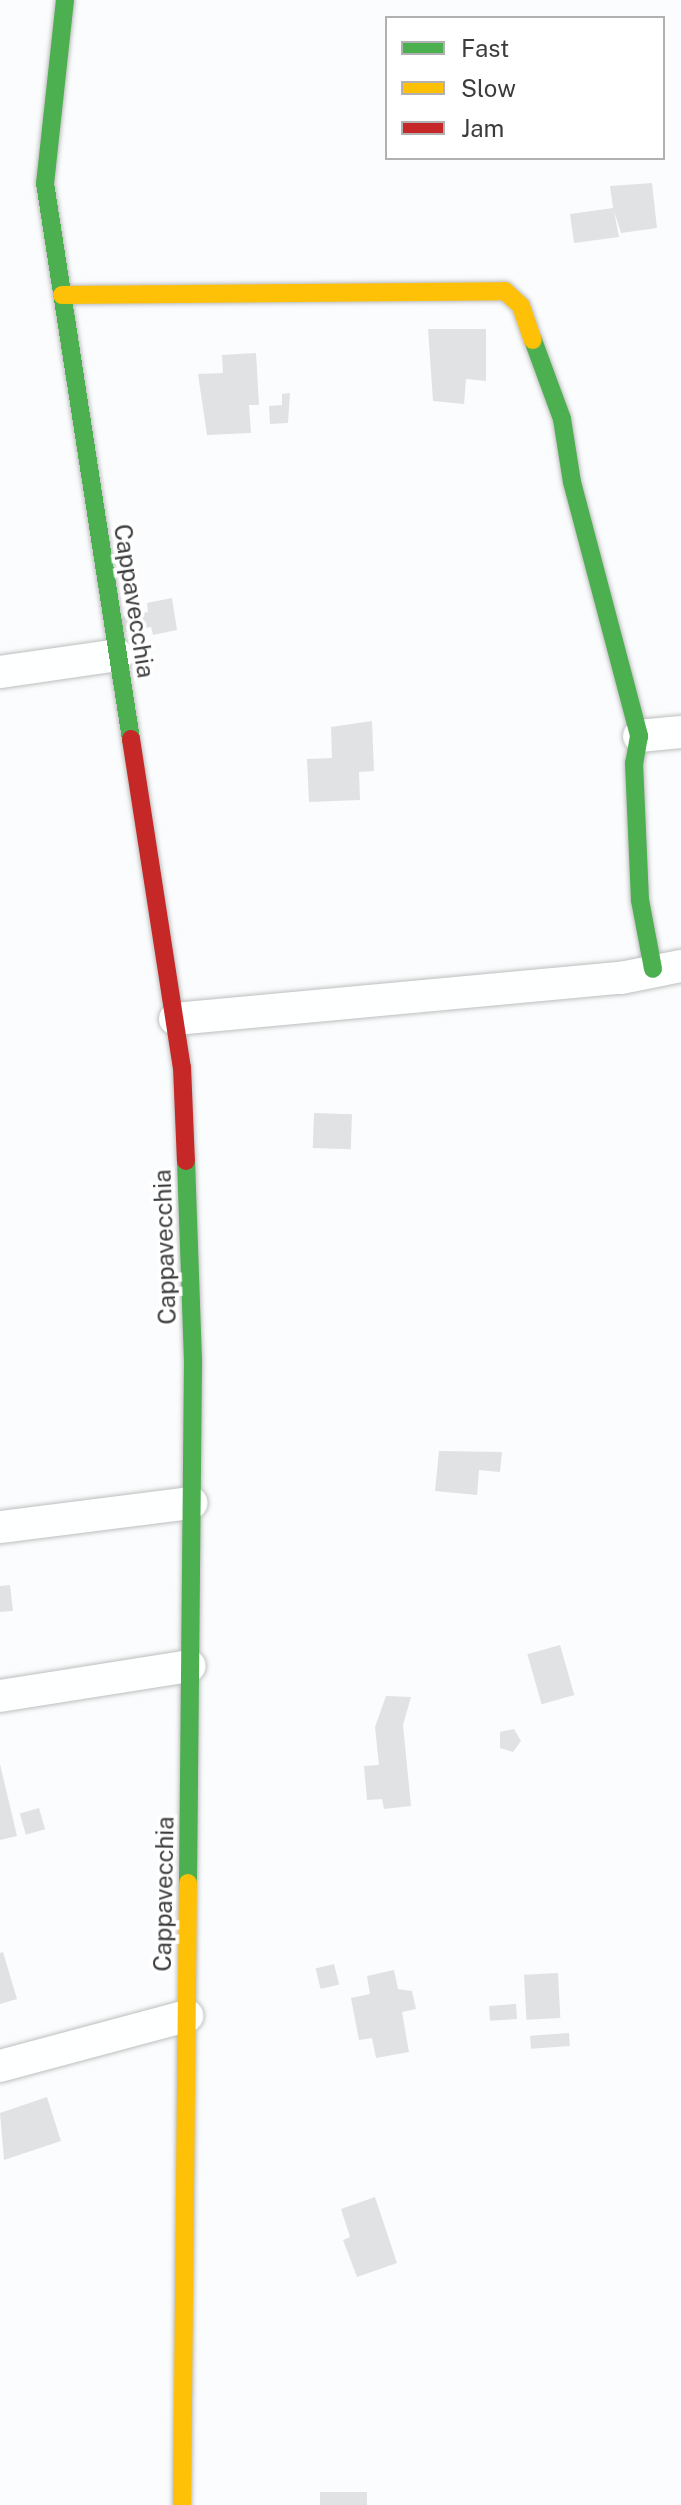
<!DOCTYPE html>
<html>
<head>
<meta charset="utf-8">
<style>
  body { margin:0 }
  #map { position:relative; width:681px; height:2505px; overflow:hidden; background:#fbfcfd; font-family:"Public Sans",sans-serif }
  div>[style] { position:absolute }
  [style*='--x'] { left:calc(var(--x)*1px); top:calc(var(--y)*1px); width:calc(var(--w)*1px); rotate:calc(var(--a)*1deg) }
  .building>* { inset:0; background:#e1e2e3; transform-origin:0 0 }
  .roads { filter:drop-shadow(0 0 2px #bebebf) drop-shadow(0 0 2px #bebebf) }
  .street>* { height:32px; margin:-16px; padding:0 16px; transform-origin:16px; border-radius:16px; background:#feffff }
  .fast>* { height:18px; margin:-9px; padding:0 9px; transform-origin:9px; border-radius:9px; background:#4caf50 }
  .slow>* { height:18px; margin:-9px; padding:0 9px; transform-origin:9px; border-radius:9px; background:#ffc107 }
  .jam>* { height:18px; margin:-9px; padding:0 9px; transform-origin:9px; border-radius:9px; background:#c62828 }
  span { translate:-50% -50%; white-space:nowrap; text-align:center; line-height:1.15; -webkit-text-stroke:7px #fff; paint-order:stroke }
  .street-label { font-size:24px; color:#3c3c3d }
  .legend { position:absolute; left:385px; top:16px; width:280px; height:144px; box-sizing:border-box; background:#fff; border:2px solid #b1b1b1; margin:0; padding:10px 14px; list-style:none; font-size:24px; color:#3c3c3d }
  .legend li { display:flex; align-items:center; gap:16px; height:40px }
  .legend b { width:40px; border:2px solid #b1b1b1 }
</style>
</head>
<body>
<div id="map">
  <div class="building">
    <i style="clip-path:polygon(652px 183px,657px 228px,621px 233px,614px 211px,619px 237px,574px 243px,570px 214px,613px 208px,610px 186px)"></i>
    <i style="clip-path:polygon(428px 329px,486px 329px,486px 381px,466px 379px,464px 404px,433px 401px)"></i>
    <i style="clip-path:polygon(256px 353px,259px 405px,249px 405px,251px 433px,207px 435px,198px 374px,223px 373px,222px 355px)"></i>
    <i style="clip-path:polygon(290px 393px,288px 423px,270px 424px,269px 406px,282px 405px,282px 394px)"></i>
    <i style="clip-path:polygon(172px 598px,177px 630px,153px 635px,151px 627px,120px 633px,117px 618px,148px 612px,147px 603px)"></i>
    <i style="clip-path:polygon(372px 721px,374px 771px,359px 772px,360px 800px,309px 802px,307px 759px,332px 758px,331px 727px)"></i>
    <i style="left:314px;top:1113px;width:38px;height:35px;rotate:2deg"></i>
    <i style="clip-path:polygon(439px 1451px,502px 1452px,500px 1472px,479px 1470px,477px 1495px,435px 1491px)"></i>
    <i style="clip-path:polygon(10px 1585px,13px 1611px,0 1612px,0 1586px)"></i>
    <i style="left:560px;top:1645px;width:52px;height:34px;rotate:74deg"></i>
    <i style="clip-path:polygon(386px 1696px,411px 1697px,403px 1725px,411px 1806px,384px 1809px,382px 1799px,367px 1800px,364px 1766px,379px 1765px,375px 1727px)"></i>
    <i style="clip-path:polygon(514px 1729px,521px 1741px,513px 1752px,500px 1748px,500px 1732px)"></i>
    <i style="clip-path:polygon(0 1764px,17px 1836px,0 1840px)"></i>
    <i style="left:39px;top:1808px;width:22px;height:20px;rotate:74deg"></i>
    <i style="clip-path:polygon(3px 1952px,17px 1999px,0 2004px,0 1953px)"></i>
    <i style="left:334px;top:1964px;width:21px;height:19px;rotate:76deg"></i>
    <i style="clip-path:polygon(394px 1970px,398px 1989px,412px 1991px,416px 2009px,402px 2012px,409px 2052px,376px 2058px,372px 2038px,359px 2040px,351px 1998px,370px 1994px,367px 1976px)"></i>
    <i style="left:558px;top:1973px;width:45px;height:34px;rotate:87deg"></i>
    <i style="left:516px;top:2004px;width:15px;height:27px;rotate:86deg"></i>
    <i style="left:569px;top:2033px;width:13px;height:39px;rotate:86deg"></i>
    <i style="clip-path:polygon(47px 2097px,61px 2141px,4px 2160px,0 2113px)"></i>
    <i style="clip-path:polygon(375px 2197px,397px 2263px,357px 2277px,343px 2240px,350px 2237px,341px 2209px)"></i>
    <i style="left:320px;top:2492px;width:47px;height:13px"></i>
  </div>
  <div class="roads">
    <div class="street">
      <i style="--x:0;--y:672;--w:119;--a:-8.2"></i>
      <i style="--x:639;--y:736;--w:42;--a:-5.4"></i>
      <i style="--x:175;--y:1019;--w:448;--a:-5.3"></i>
      <i style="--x:621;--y:978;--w:61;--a:-11.3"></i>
      <i style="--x:0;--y:1527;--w:193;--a:-7.2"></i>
      <i style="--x:0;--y:1696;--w:192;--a:-9"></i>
      <i style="--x:0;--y:2066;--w:194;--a:-15"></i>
    </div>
    <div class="fast">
      <i style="--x:65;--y:0;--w:184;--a:96.2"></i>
      <i style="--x:45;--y:183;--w:563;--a:81.21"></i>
      <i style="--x:533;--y:340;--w:84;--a:69.8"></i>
      <i style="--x:562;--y:419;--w:64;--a:81"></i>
      <i style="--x:572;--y:482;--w:263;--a:75.2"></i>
      <i style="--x:639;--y:736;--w:27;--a:100"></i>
      <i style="--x:634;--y:763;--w:137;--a:87.5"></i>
      <i style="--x:640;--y:900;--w:70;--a:79.3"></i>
      <i style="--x:186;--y:1161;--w:201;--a:88"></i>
      <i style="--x:193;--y:1362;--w:521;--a:90.55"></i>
    </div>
    <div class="slow">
      <i style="--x:62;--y:295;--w:443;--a:-0.5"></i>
      <i style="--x:505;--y:291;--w:22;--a:43"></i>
      <i style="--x:521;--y:306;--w:36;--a:71"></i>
      <i style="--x:182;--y:2505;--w:622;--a:-89.45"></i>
    </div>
    <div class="jam">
      <i style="--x:131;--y:739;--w:332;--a:81.2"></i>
      <i style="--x:182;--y:1067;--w:94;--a:87.6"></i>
    </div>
  </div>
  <div class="street-label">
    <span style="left:134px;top:601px;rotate:81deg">Cappavecchia</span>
    <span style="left:165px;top:1247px;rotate:-92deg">Cappavecchia</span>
    <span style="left:164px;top:1894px;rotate:-89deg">Cappavecchia</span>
  </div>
  <ul class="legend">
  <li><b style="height:10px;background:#4caf50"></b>Fast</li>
  <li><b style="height:10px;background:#ffc107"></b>Slow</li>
  <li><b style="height:10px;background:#c62828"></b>Jam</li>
  </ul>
</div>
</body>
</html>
